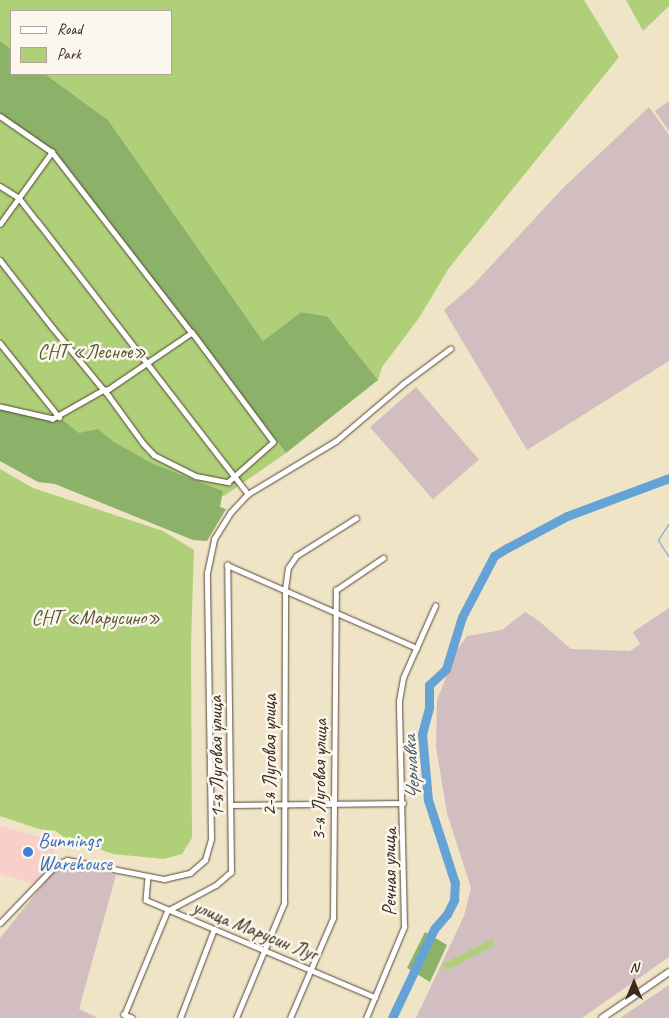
<!DOCTYPE html>
<html>
<head>
<meta charset="utf-8">
<style>
  body { margin:0 }
  #map { position:relative; width:669px; height:1018px; overflow:hidden; background:#f0e4c7; font-family:Caveat,sans-serif }
  div>[style] { position:absolute }
  [style*='--x'] { left:calc(var(--x)*1px); top:calc(var(--y)*1px); width:calc(var(--w)*1px); rotate:calc(var(--a)*1deg) }
  .built>* { inset:0; background:#f7d0c9 }
  .industrial>* { inset:0; background:#d2bec1; transform-origin:0 0 }
  .green>* { inset:0; background:#afd078; transform-origin:0 0 }
  .forest>* { inset:0; background:#8bb268 }
  .stream>* { height:1px; margin:-0.5px; padding:0 0.5px; transform-origin:0.5px; border-radius:0.5px; background:#65a3d7 }
  .river>* { height:9px; margin:-4.5px; padding:0 4.5px; transform-origin:4.5px; border-radius:4.5px; background:#65a3d7 }
  .roads { filter:drop-shadow(0 0 1px #564637) drop-shadow(0 0 1px #564637) }
  .street>* { height:4.5px; margin:-2.25px; padding:0 2.25px; transform-origin:2.25px; border-radius:2.25px; background:#fff }
  .secondary>* { height:6px; margin:-3px; padding:0 3px; transform-origin:3px; border-radius:3px; background:#fff }
  .dots>* { width:14px; height:14px; translate:-50% -50%; box-sizing:border-box; border:2px solid #fbf7ec; border-radius:50% }
  span { translate:-50% -50%; white-space:nowrap; text-align:center; line-height:1.15; -webkit-text-stroke:5px #fbf7ec; paint-order:stroke }
  .park-label { font-size:20px; color:#585434 }
  .street-label { font-size:20px; color:#3b2a1e }
  .shop-label { font-size:20px; color:#366cbe }
  .left { translate:0 -50%; text-align:left }
  .water-label { font-size:21px; color:#4c5a68; font-style:italic }
  .legend { position:absolute; left:10px; top:10px; width:162px; height:65px; box-sizing:border-box; background:#fbf7ec; border:1px solid #aea59a; margin:0; padding:6px 9px; list-style:none; font-size:15px; color:#3b2a1e }
  .legend li { display:flex; align-items:center; gap:10px; height:25px }
  .legend b { width:25px; border:1px solid #aea59a }
  .north { position:absolute; left:609px; top:958px; width:50px; height:50px; -webkit-text-stroke:4px #fbf7ec; paint-order:stroke; rotate:0deg; font-size:14px; font-weight:700; line-height:20px; text-align:center; color:#3b2a1e }
  .north::after { content:''; display:block; margin:auto; width:18px; height:22px; background:#3b2a1e; clip-path:polygon(50% 0,100% 100%,50% 72%,0 100%) }
</style>
</head>
<body>
<div id="map">
  <div class="built">
    <i style="clip-path:polygon(0 826px,55px 841px,56px 863px,36px 885px,0 874px)"></i>
  </div>
  <div class="industrial">
    <i style="clip-path:polygon(669px 101px,669px 131px,655px 111px)"></i>
    <i style="clip-path:polygon(649px 107px,669px 135px,669px 361px,527px 450px,444px 310px,473px 285px,564px 187px)"></i>
    <i style="left:416px;top:387px;width:96px;height:61px;rotate:49deg"></i>
    <i style="clip-path:polygon(669px 608px,669px 957px,582px 1018px,416px 1018px,464px 916px,471px 888px,447px 813px,436px 747px,437px 700px,457px 650px,467px 636px,502px 630px,525px 612px,539px 621px,571px 649px,630px 651px,640px 644px,633px 632px)"></i>
    <i style="clip-path:polygon(68px 862px,116px 875px,79px 1009px,98px 1018px,0 1018px,0 938px,58px 866px)"></i>
    <i style="clip-path:polygon(669px 985px,669px 1018px,620px 1018px)"></i>
  </div>
  <div class="green">
    <i style="clip-path:polygon(0 0,584px 0,619px 57px,449px 268px,419px 318px,382px 367px,378px 380px,327px 316px,301px 312px,263px 341px,108px 120px,45px 74px,171px 74px,171px 11px,11px 11px,11px 49px,0 41px)"></i>
    <i style="clip-path:polygon(626px 0,669px 0,669px 6px,643px 31px)"></i>
    <i style="clip-path:polygon(0 115px,57px 155px,286px 453px,224px 496px,0 418px)"></i>
    <i style="clip-path:polygon(0 469px,33px 488px,163px 531px,194px 550px,191px 645px,192px 838px,182px 854px,164px 859px,113px 854px,62px 836px,56px 831px,39px 829px,0 816px)"></i>
    <i style="left:492px;top:939px;width:7px;height:55px;rotate:63deg"></i>
  </div>
  <div class="forest">
    <i style="clip-path:polygon(0 41px,11px 49px,11px 74px,45px 74px,108px 120px,263px 341px,301px 312px,327px 316px,378px 380px,286px 453px,57px 155px,0 115px)"></i>
    <i style="clip-path:polygon(0 406px,54px 422px,61px 419px,79px 433px,98px 429px,114px 442px,153px 464px,223px 491px,220px 507px,226px 509px,207px 541px,193px 540px,55px 484px,38px 482px,0 461px)"></i>
    <i style="clip-path:polygon(425px 932px,447px 945px,430px 982px,407px 968px)"></i>
  </div>
  <div class="stream">
    <i style="--x:669;--y:523;--w:20;--a:123"></i>
    <i style="--x:658;--y:540;--w:20;--a:57"></i>
  </div>
  <div class="river">
    <i style="--x:392;--y:1018;--w:98;--a:-64.7"></i>
    <i style="--x:434;--y:929;--w:20;--a:-49"></i>
    <i style="--x:447;--y:914;--w:16;--a:-63"></i>
    <i style="--x:454;--y:900;--w:17;--a:-87"></i>
    <i style="--x:455;--y:883;--w:87;--a:-108"></i>
    <i style="--x:428;--y:800;--w:66;--a:-95.2"></i>
    <i style="--x:422;--y:734;--w:28;--a:-75"></i>
    <i style="--x:429;--y:707;--w:22;--a:-90"></i>
    <i style="--x:429;--y:685;--w:23;--a:-43"></i>
    <i style="--x:446;--y:669;--w:54;--a:-72.9"></i>
    <i style="--x:462;--y:617;--w:69;--a:-62.3"></i>
    <i style="--x:494;--y:556;--w:15;--a:-32"></i>
    <i style="--x:507;--y:548;--w:68;--a:-28.1"></i>
    <i style="--x:567;--y:516;--w:109;--a:-20.4"></i>
  </div>
  <div class="roads">
    <div class="street">
      <i style="--x:0;--y:116;--w:63;--a:34.7"></i>
      <i style="--x:52;--y:152;--w:229;--a:52.3"></i>
      <i style="--x:0;--y:186;--w:22;--a:32"></i>
      <i style="--x:19;--y:198;--w:31;--a:52"></i>
      <i style="--x:38;--y:222;--w:344;--a:52.3"></i>
      <i style="--x:0;--y:224;--w:89;--a:-54.2"></i>
      <i style="--x:0;--y:260;--w:86;--a:52.1"></i>
      <i style="--x:53;--y:328;--w:80;--a:50.6"></i>
      <i style="--x:104;--y:390;--w:8;--a:50"></i>
      <i style="--x:109;--y:396;--w:58;--a:54.1"></i>
      <i style="--x:143;--y:443;--w:16;--a:47"></i>
      <i style="--x:154;--y:455;--w:47;--a:26.6"></i>
      <i style="--x:196;--y:476;--w:33;--a:11"></i>
      <i style="--x:228;--y:482;--w:60;--a:-41.6"></i>
      <i style="--x:273;--y:442;--w:136;--a:-126.6"></i>
      <i style="--x:192;--y:333;--w:102;--a:145.8"></i>
      <i style="--x:108;--y:390;--w:4;--a:180"></i>
      <i style="--x:104;--y:390;--w:59;--a:150.4"></i>
      <i style="--x:53;--y:419;--w:54;--a:-167.2"></i>
      <i style="--x:0;--y:343;--w:95;--a:51.4"></i>
      <i style="--x:232;--y:805;--w:171;--a:-0.7"></i>
      <i style="--x:148;--y:877;--w:23;--a:95"></i>
      <i style="--x:146;--y:900;--w:249;--a:23"></i>
      <i style="--x:0;--y:923;--w:81;--a:-46"></i>
      <i style="--x:56;--y:865;--w:12;--a:-24"></i>
      <i style="--x:67;--y:860;--w:99;--a:11.1"></i>
      <i style="--x:164;--y:879;--w:27;--a:-13"></i>
      <i style="--x:190;--y:873;--w:20;--a:-41"></i>
      <i style="--x:205;--y:860;--w:22;--a:-74"></i>
      <i style="--x:211;--y:839;--w:266;--a:-90.9"></i>
      <i style="--x:207;--y:573;--w:35;--a:-78"></i>
      <i style="--x:214;--y:539;--w:31;--a:-58"></i>
      <i style="--x:230;--y:513;--w:26;--a:-47"></i>
      <i style="--x:248;--y:494;--w:103;--a:-31.1"></i>
      <i style="--x:336;--y:441;--w:88;--a:-40.4"></i>
      <i style="--x:403;--y:384;--w:59;--a:-36.7"></i>
      <i style="--x:132;--y:1018;--w:9;--a:-159"></i>
      <i style="--x:124;--y:1015;--w:113;--a:-67.5"></i>
      <i style="--x:167;--y:911;--w:55;--a:-28"></i>
      <i style="--x:216;--y:885;--w:20;--a:-41"></i>
      <i style="--x:231;--y:872;--w:307;--a:-90.7"></i>
      <i style="--x:227;--y:565;--w:207;--a:23.6"></i>
      <i style="--x:180;--y:1018;--w:95;--a:-69.1"></i>
      <i style="--x:236;--y:1018;--w:125;--a:-67.3"></i>
      <i style="--x:284;--y:903;--w:314;--a:-89.8"></i>
      <i style="--x:285;--y:589;--w:21;--a:-82"></i>
      <i style="--x:288;--y:568;--w:14;--a:-56"></i>
      <i style="--x:296;--y:556;--w:71;--a:-32.3"></i>
      <i style="--x:290;--y:1018;--w:109;--a:-66.7"></i>
      <i style="--x:333;--y:918;--w:328;--a:-89.5"></i>
      <i style="--x:336;--y:590;--w:57;--a:-34.2"></i>
      <i style="--x:366;--y:1018;--w:99;--a:-67.3"></i>
      <i style="--x:404;--y:927;--w:226;--a:-91.3"></i>
      <i style="--x:399;--y:701;--w:23;--a:-80"></i>
      <i style="--x:403;--y:678;--w:79;--a:-66"></i>
    </div>
    <div class="secondary">
      <i style="--x:602;--y:1018;--w:81;--a:-34.5"></i>
    </div>
  </div>
  <div class="dots">
    <i style="left:28px;top:852px;background:#3f7fe0"></i>
  </div>
  <div class="park-label">
    <span style="left:92px;top:351px">СНТ «Лесное»</span>
    <span style="left:96px;top:617px">СНТ «Марусино»</span>
  </div>
  <div class="street-label">
    <span style="left:269px;top:755px;rotate:-90deg">2-я Луговая улица</span>
    <span style="left:216px;top:757px;rotate:-91deg">1-я Луговая улица</span>
    <span style="left:319px;top:780px;rotate:-89deg">3-я Луговая улица</span>
    <span style="left:389px;top:872px;rotate:-90deg">Речная улица</span>
    <span style="left:255px;top:930px;rotate:22deg">улица Марусин Луг</span>
  </div>
  <div class="shop-label">
    <span class="left" style="left:38px;top:852px">Bunnings<br>Warehouse</span>
  </div>
  <div class="water-label">
    <span style="left:411px;top:768px;rotate:-94deg">Чернавка</span>
  </div>
  <ul class="legend">
  <li><b style="height:6px;background:#fff"></b>Road</li>
  <li><b style="height:14px;background:#afd078"></b>Park</li>
  </ul>
  <div class="north">N</div>
</div>
</body>
</html>
